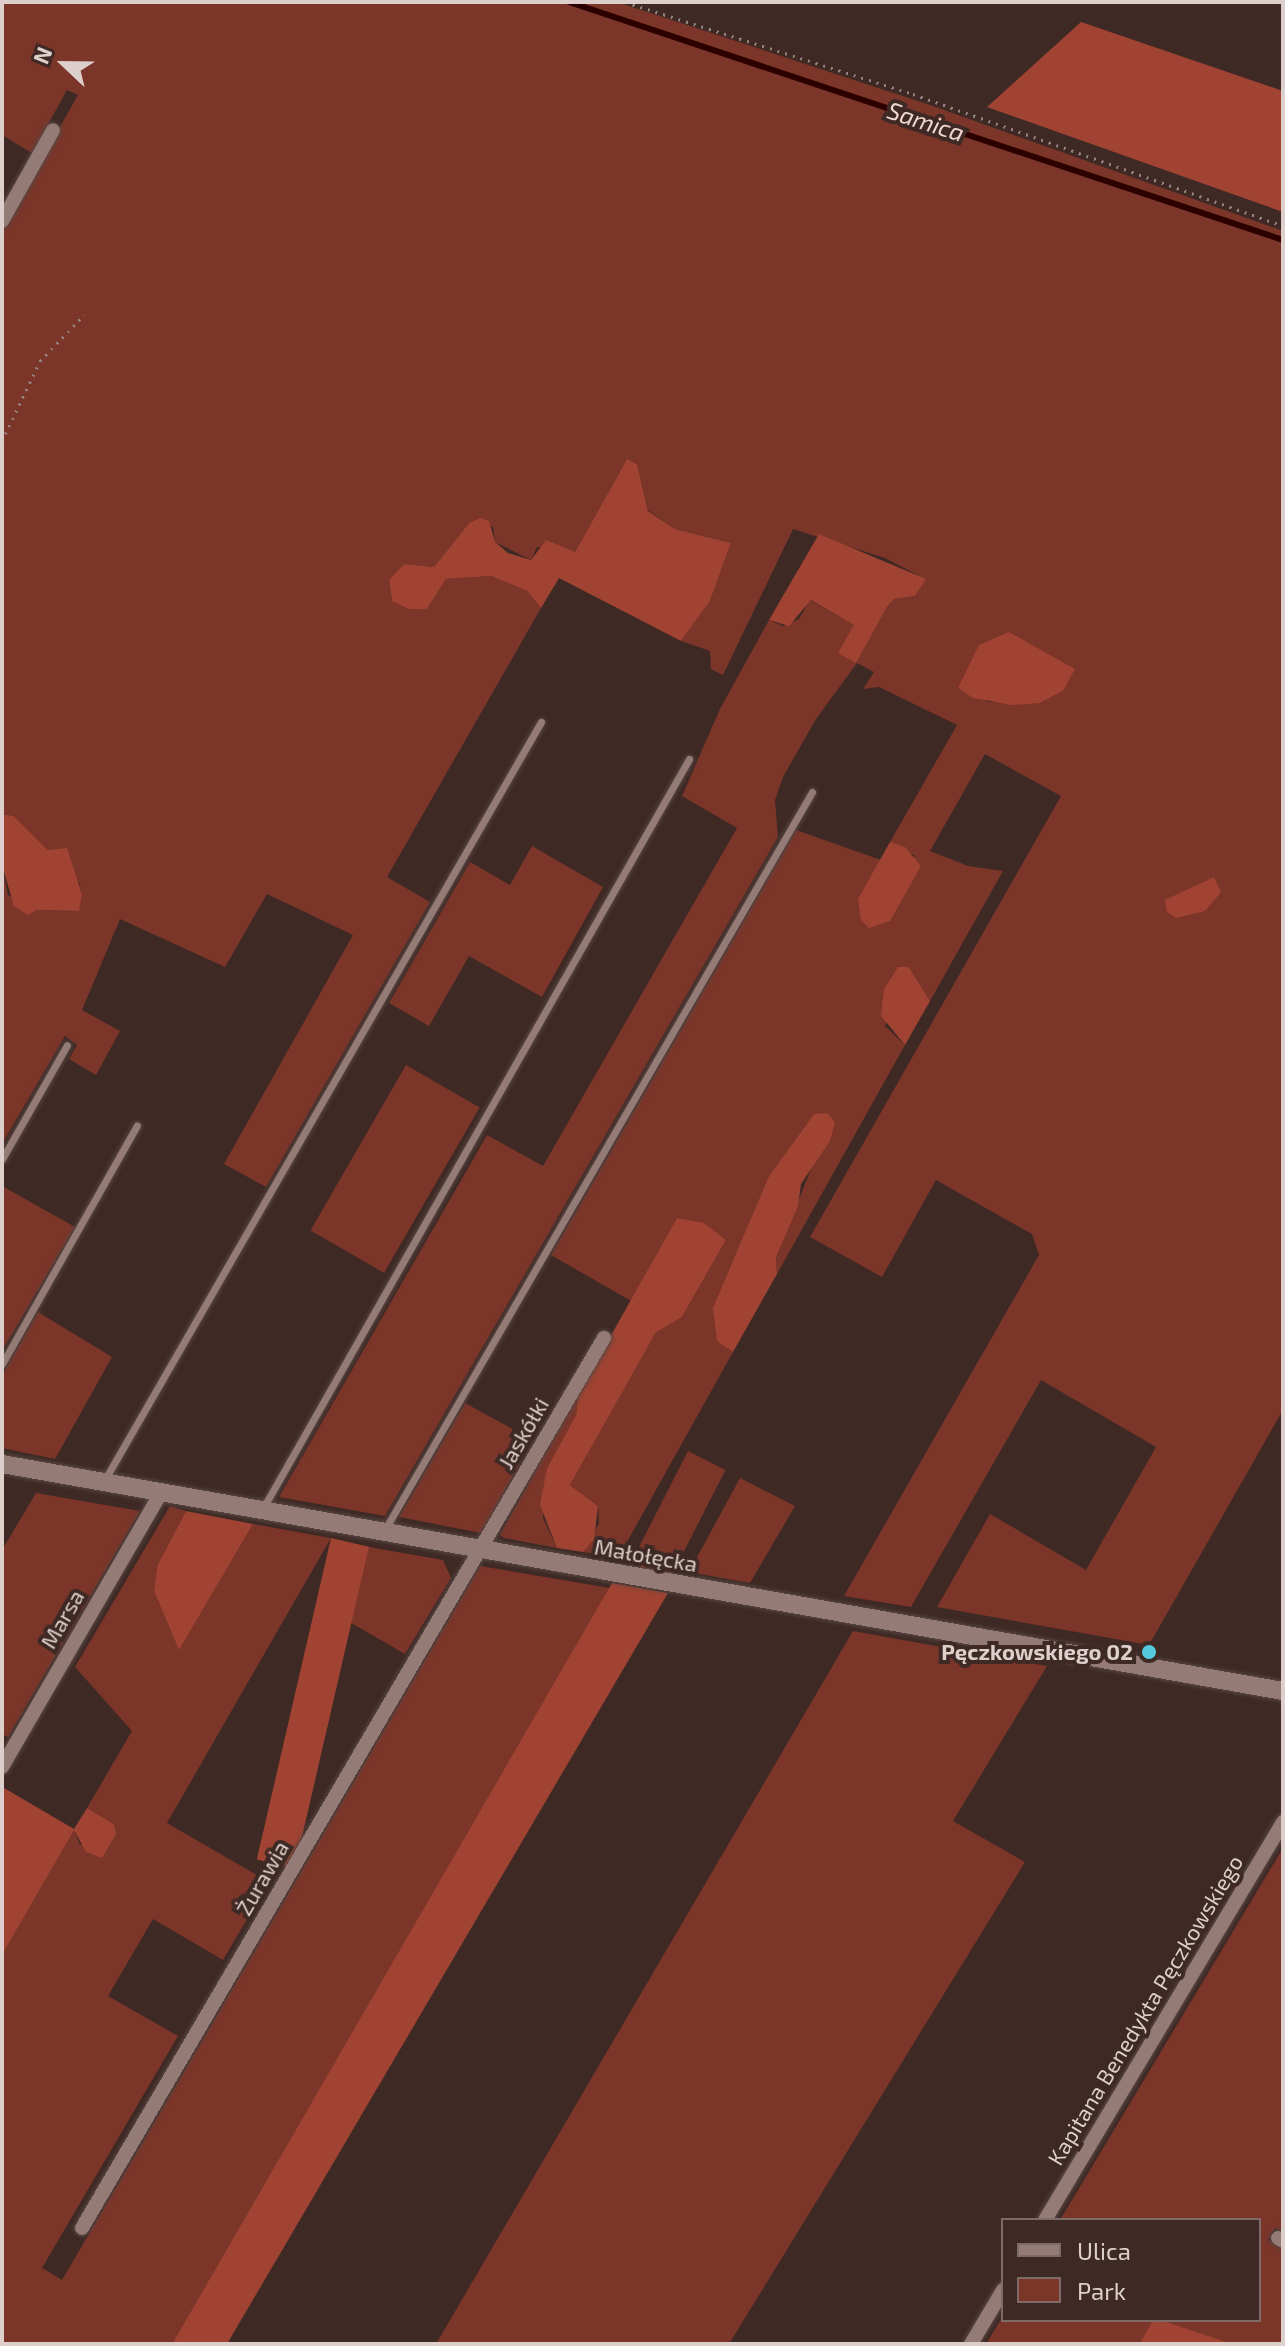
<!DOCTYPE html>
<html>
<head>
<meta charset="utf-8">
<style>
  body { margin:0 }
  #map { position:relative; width:1285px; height:2346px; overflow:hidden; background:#3e2925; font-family:"Exo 2",sans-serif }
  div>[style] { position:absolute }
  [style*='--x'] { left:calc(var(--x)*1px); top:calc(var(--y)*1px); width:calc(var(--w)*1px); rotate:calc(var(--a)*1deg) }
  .green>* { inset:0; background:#7c3529; transform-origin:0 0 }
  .forest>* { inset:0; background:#a04332; transform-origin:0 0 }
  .stream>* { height:6px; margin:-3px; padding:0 3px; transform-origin:3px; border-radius:3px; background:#2d0000 }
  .path>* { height:3px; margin-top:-1.5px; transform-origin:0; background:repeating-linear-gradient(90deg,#94837f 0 2px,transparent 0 8px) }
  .roads { filter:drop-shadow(0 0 2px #584743) drop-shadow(0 0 2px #584743) }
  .service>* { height:7px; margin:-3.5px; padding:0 3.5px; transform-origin:3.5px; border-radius:3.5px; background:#947b76 }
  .minor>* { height:14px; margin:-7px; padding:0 7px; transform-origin:7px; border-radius:7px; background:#947b76 }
  .tertiary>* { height:18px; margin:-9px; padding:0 9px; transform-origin:9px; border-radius:9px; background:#947b76 }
  .dots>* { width:22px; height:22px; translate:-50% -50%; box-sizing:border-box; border:4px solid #3e2925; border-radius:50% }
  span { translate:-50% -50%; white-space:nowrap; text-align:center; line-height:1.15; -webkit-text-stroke:8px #3e2925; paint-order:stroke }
  .street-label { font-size:22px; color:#dccfcc }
  .poi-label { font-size:22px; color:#dccfcc; font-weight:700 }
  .right { translate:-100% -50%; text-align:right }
  .water-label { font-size:24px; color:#f2d7d1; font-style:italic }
  .frame { position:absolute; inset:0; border:4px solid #dccfcc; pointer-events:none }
  .legend { position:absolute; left:1001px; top:2218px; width:260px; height:104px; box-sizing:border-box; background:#3e2925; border:2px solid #7d6b68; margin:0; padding:10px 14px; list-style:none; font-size:24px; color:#dccfcc }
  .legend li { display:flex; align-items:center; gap:16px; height:40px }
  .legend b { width:40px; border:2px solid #7d6b68 }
  .north { position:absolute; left:24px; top:24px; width:80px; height:80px; -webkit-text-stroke:6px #3e2925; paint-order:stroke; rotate:292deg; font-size:22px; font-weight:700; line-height:32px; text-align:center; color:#dccfcc }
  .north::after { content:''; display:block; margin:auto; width:28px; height:36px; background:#dccfcc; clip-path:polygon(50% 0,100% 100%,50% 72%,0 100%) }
</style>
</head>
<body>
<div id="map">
  <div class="green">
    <i style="clip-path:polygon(evenodd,2px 2px,617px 2px,930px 105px,1283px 231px,1283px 1410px,1149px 1645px,937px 1607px,990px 1514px,1086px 1570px,1156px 1447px,1041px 1380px,911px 1607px,844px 1596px,1039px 1255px,1032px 1234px,936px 1180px,882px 1277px,810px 1237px,1061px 796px,985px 754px,930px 851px,968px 866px,1003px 871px,930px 1001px,909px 967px,885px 1026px,905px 1045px,777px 1274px,776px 1257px,811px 1169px,814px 1114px,769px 1176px,724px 1284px,717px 1340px,733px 1352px,618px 1558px,583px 1552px,599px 1523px,598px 1506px,570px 1485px,656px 1331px,682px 1317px,726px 1240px,704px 1224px,677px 1218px,631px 1301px,551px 1255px,796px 830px,881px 860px,858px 899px,915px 856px,890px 842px,957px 725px,879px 687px,863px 689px,874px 672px,857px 663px,816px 719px,783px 777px,775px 800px,778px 837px,385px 1516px,279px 1497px,487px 1135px,543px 1166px,737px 828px,682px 796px,720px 709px,769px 620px,783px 626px,799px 619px,810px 600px,855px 625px,856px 662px,887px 607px,894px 599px,915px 596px,925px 579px,885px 558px,793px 529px,723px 675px,711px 669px,710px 651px,681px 641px,710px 601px,731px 543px,675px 529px,648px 510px,637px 464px,627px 459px,575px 552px,537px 547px,531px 560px,495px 542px,493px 527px,469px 523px,434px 567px,404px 564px,389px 581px,392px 601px,427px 609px,446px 579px,491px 576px,527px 591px,541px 608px,387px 877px,430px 902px,266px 1187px,224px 1164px,353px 935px,267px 894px,225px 967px,120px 919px,82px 1010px,120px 1031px,96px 1075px,69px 1059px,77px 1045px,65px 1036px,2px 1144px,2px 865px,8px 895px,36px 910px,78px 911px,82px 894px,79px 882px,48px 850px,14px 816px,2px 814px,2px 230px,78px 95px,67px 90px,32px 153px,2px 135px,2px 2px,958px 688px,1063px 691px,1040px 703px,989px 702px,958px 688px)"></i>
    <i style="clip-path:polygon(532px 846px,603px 887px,542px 997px,469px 956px,429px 1026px,389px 1003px,470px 862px,510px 885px)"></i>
    <i style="left:406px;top:1065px;width:85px;height:191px;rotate:30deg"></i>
    <i style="clip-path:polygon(2px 1186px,75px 1227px,2px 1351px)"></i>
    <i style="clip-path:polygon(38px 1312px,112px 1357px,55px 1459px,2px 1448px,2px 1375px)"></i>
    <i style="clip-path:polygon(578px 1394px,576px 1415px,547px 1468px,543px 1518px,557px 1548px,504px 1538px,500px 1535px)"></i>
    <i style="clip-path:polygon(465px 1403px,533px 1440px,481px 1533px,399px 1517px)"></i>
    <i style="left:688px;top:1451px;width:42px;height:125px;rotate:27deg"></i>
    <i style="clip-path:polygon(740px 1478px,795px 1506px,750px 1583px,689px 1572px)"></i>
    <i style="clip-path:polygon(36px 1493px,140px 1511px,8px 1737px,2px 1734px,2px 1550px)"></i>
    <i style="clip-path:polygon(170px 1506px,186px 1511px,157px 1566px,154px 1591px,179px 1649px,253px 1524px,331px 1538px,167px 1823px,269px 1882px,223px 1960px,153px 1919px,108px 1996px,178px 2036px,42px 2268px,62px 2280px,480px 1566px,610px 1588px,172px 2344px,2px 2344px,2px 1955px,74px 1829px,80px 1845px,114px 1824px,87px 1808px,132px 1731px,75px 1667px)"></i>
    <i style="clip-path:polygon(369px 1547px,443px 1560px,451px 1578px,405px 1654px,332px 1612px)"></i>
    <i style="clip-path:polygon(853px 1631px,1047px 1666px,953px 1821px,1025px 1862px,729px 2344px,436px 2344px)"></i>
    <i style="clip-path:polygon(1283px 1848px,1283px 2232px,1275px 2228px,1268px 2240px,1283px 2250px,1283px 2344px,1233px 2344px,1161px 2320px,1259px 2320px,1259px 2220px,1060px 2220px)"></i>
    <i style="clip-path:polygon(1003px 2316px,1003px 2320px,1153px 2320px,1139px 2344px,986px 2344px)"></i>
  </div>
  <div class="forest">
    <i style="clip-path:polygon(1081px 22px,1283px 91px,1283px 212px,987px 107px)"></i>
    <i style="clip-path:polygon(627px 459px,637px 464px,648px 511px,675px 529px,731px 543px,710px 601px,681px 641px,559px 578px,541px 608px,527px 591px,491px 576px,446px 579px,427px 609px,409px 609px,392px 601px,389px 580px,404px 564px,434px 567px,469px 523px,480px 518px,489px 521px,495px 542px,508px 553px,531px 560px,546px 540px,575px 552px)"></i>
    <i style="clip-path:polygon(819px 534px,926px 579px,915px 596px,894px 599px,887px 607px,856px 663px,838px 653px,854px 625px,811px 600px,789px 626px,769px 620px)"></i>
    <i style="clip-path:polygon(1009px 632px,1075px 669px,1063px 691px,1040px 703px,1012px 705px,973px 698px,958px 688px,979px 645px)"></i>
    <i style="clip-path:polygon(2px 814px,14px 816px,48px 850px,67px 848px,82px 894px,79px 911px,36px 910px,28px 915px,14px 906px,2px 865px)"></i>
    <i style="clip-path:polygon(890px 842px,905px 847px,921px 866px,890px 921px,869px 928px,861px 920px,858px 899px)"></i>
    <i style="clip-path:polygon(1214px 877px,1221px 892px,1205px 911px,1176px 918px,1167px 912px,1165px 900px)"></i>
    <i style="clip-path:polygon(898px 967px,909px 967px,930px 1001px,905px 1045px,881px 1016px,884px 989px)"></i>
    <i style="clip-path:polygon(827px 1113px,835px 1122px,830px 1141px,801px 1184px,798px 1206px,776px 1257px,777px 1274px,733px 1352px,717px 1341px,713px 1308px,769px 1176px,814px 1114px)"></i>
    <i style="clip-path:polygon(677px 1218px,704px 1223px,726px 1240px,682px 1317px,656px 1332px,570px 1485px,598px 1506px,594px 1539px,583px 1552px,557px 1548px,540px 1505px,547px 1468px,576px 1415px,578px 1394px)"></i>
    <i style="clip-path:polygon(186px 1511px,253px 1524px,179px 1650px,154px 1591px,157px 1566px)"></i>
    <i style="left:331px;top:1538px;width:39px;height:330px;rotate:13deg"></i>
    <i style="clip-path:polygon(612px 1583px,668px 1593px,227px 2344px,172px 2344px)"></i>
    <i style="clip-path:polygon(4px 1788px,74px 1829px,87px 1808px,114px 1824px,116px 1834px,102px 1858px,86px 1852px,74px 1830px,2px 1955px)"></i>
    <i style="clip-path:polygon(1153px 2320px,1161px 2320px,1233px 2344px,1139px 2344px)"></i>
  </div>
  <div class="stream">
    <i style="--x:569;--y:2;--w:753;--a:18.43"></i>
  </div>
  <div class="path">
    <i style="--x:625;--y:2;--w:302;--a:17.7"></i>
    <i style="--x:913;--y:94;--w:393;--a:19.6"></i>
    <i style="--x:2;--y:441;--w:89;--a:-64.6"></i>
    <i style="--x:40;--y:361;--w:64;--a:-46.3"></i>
  </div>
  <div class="roads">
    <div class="service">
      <i style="--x:2;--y:1159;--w:131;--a:-60.3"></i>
      <i style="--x:2;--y:1364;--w:274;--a:-60.5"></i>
      <i style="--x:104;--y:1481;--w:876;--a:-60.07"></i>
      <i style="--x:262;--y:1510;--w:864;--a:-60.38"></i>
      <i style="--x:384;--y:1531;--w:854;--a:-59.92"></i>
    </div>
    <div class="minor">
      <i style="--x:2;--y:221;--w:104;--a:-60.7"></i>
      <i style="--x:2;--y:1767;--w:317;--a:-59.9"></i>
      <i style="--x:1045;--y:2220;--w:464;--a:-59.1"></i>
      <i style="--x:82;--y:2228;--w:1032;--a:-59.61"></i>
      <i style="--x:1278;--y:2238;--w:6;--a:31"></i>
      <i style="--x:971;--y:2344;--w:63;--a:-59.3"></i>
    </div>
    <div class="tertiary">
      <i style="--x:2;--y:1464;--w:1301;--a:10.05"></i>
    </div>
  </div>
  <div class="dots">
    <i style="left:1149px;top:1652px;background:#55cadf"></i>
  </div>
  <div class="street-label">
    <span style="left:523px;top:1433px;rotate:-60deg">Jaskółki</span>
    <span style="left:646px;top:1555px;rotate:10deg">Małołęcka</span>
    <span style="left:62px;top:1619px;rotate:-60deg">Marsa</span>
    <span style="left:262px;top:1878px;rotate:-60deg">Żurawia</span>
    <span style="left:1145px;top:2010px;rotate:-59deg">Kapitana Benedykta Pęczkowskiego</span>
  </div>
  <div class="poi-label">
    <span class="right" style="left:1133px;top:1652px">Pęczkowskiego 02</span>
  </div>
  <div class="water-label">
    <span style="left:926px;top:121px;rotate:18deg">Samica</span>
  </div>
  <div class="frame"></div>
  <ul class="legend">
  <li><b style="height:10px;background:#947b76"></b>Ulica</li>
  <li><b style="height:22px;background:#7c3529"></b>Park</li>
  </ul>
  <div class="north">N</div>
</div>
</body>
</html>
